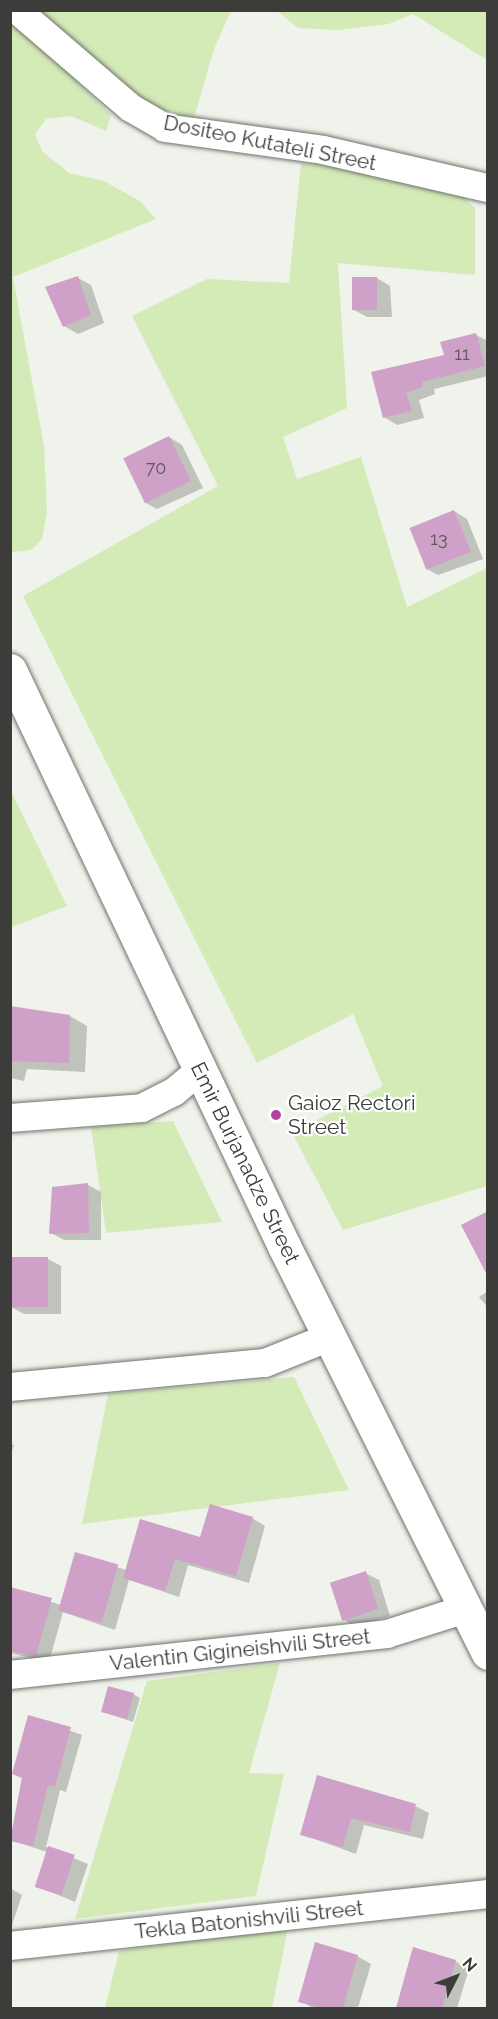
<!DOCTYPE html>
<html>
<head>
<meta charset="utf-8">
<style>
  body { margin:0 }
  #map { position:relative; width:498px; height:2019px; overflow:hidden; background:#f0f3ec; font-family:Raleway,sans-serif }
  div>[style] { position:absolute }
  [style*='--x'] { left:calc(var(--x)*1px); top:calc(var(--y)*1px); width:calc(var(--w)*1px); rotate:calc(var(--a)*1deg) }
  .green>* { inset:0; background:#d4eab7 }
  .shadow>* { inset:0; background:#0003 }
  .building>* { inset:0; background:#d0a1c8; transform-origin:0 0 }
  .roads { filter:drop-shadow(0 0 2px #70736c) drop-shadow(0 0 2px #70736c) }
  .minor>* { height:28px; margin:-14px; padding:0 14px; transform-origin:14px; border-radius:14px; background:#fff }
  .tertiary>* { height:33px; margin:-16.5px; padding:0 16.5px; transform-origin:16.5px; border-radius:16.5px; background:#fff }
  .dots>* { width:16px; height:16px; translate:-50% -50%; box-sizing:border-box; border:3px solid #fff; border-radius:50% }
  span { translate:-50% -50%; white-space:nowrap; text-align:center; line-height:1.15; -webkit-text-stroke:4.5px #fff; paint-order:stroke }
  .number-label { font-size:18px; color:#61565e }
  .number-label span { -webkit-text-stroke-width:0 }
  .street-label { font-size:21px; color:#3c3d3a }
  .poi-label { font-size:21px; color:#3c3d3a }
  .left { translate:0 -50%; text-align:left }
  .frame { position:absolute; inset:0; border:12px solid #3c3d3a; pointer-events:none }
  .north { position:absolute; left:426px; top:1947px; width:60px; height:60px; -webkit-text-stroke:4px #fff; paint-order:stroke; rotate:48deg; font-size:16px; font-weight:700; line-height:24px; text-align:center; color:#3c3d3a }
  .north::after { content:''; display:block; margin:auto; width:21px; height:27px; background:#3c3d3a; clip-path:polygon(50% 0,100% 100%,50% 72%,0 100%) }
</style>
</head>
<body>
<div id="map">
  <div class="green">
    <i style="clip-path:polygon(36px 11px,231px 11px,214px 49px,192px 125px,133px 97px)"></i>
    <i style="clip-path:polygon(277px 11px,487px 11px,487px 60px,413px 14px,389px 24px,338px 30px,298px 28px)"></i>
    <i style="clip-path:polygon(10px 22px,28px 33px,111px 115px,106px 131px,71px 116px,46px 119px,35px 134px,42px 151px,69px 173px,104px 181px,140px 201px,156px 219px,13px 277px,44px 446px,47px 512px,42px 539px,31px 550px,11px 552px)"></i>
    <i style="clip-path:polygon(301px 163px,343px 167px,461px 195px,475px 208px,475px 275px,338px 263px,347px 408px,283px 437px,297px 479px,361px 457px,407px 607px,487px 568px,487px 1186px,343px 1230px,292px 1133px,383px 1086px,353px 1014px,257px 1063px,23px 596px,218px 486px,132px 316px,207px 279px,289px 283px)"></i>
    <i style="clip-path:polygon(11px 791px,67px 906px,11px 927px,10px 927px)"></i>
    <i style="clip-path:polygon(173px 1121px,222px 1222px,106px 1233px,91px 1127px)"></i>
    <i style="clip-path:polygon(294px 1377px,349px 1490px,82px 1524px,108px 1394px)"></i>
    <i style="clip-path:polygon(280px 1663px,249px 1773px,284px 1774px,256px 1896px,75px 1919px,147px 1681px)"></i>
    <i style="clip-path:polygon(288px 1928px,272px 2008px,105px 2008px,119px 1951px)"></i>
  </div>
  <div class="shadow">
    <i style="clip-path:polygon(78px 278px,91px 285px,104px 323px,78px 334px,64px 326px)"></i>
    <i style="clip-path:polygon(377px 278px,390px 286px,392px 317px,367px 317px,354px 310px)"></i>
    <i style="clip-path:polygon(476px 335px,488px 341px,488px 376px,434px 389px,435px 394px,419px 400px,424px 418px,397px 425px,384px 417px,373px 373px,445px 356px)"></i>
    <i style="clip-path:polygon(169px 437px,182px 445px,203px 488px,157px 509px,144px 502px)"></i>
    <i style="clip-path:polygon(454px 511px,467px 519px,483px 559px,438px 575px,425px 568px)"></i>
    <i style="clip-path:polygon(10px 1008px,70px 1016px,87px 1026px,85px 1072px,27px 1069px,24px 1081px,10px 1078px)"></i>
    <i style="clip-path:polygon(88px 1185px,101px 1192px,101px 1240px,64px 1240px,51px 1233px)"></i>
    <i style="clip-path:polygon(48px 1259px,61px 1266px,61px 1314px,24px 1314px,11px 1307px,13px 1262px)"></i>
    <i style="clip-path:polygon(488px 1291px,488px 1308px,479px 1297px)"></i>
    <i style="clip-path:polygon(10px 1444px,14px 1445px,10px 1456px)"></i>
    <i style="clip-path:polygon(252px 1518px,265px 1526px,249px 1583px,188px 1565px,179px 1597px,129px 1580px,115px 1630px,63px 1612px,49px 1662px,10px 1653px,10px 1589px,61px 1605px,76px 1554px,126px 1570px)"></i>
    <i style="clip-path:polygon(365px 1573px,379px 1580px,390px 1616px,356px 1627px,343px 1619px)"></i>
    <i style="clip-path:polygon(133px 1694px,140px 1698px,133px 1722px,103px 1712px)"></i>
    <i style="clip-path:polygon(30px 1716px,82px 1735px,66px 1792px,60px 1790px,46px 1847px,88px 1864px,75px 1902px,37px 1886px,47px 1852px,10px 1840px,23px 1779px,13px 1774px)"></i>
    <i style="clip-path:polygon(318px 1777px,415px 1806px,429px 1813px,423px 1839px,364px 1825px,356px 1854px,301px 1834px)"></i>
    <i style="clip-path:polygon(10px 1888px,22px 1895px,10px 1931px)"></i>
    <i style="clip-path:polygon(357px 1956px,371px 1964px,358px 2008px,313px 2008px,300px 2001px)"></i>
    <i style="clip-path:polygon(455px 1961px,469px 1969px,457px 2008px,398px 2006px)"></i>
  </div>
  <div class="building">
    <i style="clip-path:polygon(78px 276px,91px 315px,63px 327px,45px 287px)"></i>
    <i style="left:352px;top:277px;width:25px;height:33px"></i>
    <i style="clip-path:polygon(476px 333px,485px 366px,422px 382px,423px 387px,406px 393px,412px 411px,383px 418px,371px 372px,444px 355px,440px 342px)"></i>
    <i style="left:169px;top:436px;width:50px;height:51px;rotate:64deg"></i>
    <i style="left:454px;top:510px;width:45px;height:48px;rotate:68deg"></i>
    <i style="clip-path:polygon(10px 1006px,70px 1015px,69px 1063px,10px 1061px)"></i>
    <i style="clip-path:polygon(88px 1183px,89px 1233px,49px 1234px,52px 1187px)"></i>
    <i style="clip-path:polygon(488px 1211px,488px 1277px,461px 1225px)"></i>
    <i style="left:48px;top:1257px;width:50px;height:36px;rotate:90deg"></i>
    <i style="clip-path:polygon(210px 1504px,253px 1517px,236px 1576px,175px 1559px,165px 1591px,123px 1578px,140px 1519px,200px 1537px)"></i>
    <i style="left:75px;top:1552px;width:45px;height:61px;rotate:16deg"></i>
    <i style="left:366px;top:1571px;width:40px;height:38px;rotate:72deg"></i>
    <i style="clip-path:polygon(10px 1587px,52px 1598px,36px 1656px,10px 1651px)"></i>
    <i style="left:108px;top:1686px;width:27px;height:27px;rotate:15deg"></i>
    <i style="clip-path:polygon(28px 1715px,71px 1727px,55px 1787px,48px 1785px,33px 1846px,10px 1841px,22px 1777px,12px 1774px)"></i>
    <i style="clip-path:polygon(317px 1775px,416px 1804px,410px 1832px,351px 1818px,343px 1847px,300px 1835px)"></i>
    <i style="left:48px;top:1846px;width:28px;height:43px;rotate:18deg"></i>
    <i style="clip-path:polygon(315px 1942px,358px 1955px,343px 2008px,322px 2008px,298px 2002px)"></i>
    <i style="clip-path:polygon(413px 1947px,456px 1960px,442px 2008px,396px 2008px)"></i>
  </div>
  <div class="roads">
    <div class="minor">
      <i style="--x:17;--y:10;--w:150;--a:40.7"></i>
      <i style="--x:131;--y:108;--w:39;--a:30"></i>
      <i style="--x:165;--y:128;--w:160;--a:7.9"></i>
      <i style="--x:323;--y:150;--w:169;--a:13"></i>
      <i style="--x:10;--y:1118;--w:132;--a:-4.3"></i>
      <i style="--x:142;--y:1108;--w:36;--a:-27"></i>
      <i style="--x:174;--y:1092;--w:34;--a:-40"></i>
      <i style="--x:10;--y:1387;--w:256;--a:-5.4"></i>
      <i style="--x:265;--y:1363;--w:70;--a:-21.8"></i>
      <i style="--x:10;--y:1675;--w:379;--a:-6.2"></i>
      <i style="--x:387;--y:1634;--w:83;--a:-17.6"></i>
      <i style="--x:10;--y:1946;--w:481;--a:-6.2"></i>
    </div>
    <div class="tertiary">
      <i style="--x:10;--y:670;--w:638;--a:64.56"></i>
      <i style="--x:284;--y:1246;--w:455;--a:63.4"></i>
    </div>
  </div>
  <div class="dots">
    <i style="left:276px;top:1115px;background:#b044a4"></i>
  </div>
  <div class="number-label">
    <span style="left:462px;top:354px">11</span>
    <span style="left:156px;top:468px">70</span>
    <span style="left:439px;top:539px">13</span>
  </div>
  <div class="street-label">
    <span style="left:270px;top:143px;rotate:11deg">Dositeo Kutateli Street</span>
    <span style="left:245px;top:1163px;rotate:64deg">Emir Burjanadze Street</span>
    <span style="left:240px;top:1650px;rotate:-6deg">Valentin Gigineishvili Street</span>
    <span style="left:249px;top:1920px;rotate:-6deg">Tekla Batonishvili Street</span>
  </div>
  <div class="poi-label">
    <span class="left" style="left:288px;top:1115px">Gaioz Rectori<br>Street</span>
  </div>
  <div class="frame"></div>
  <div class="north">N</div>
</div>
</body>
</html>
